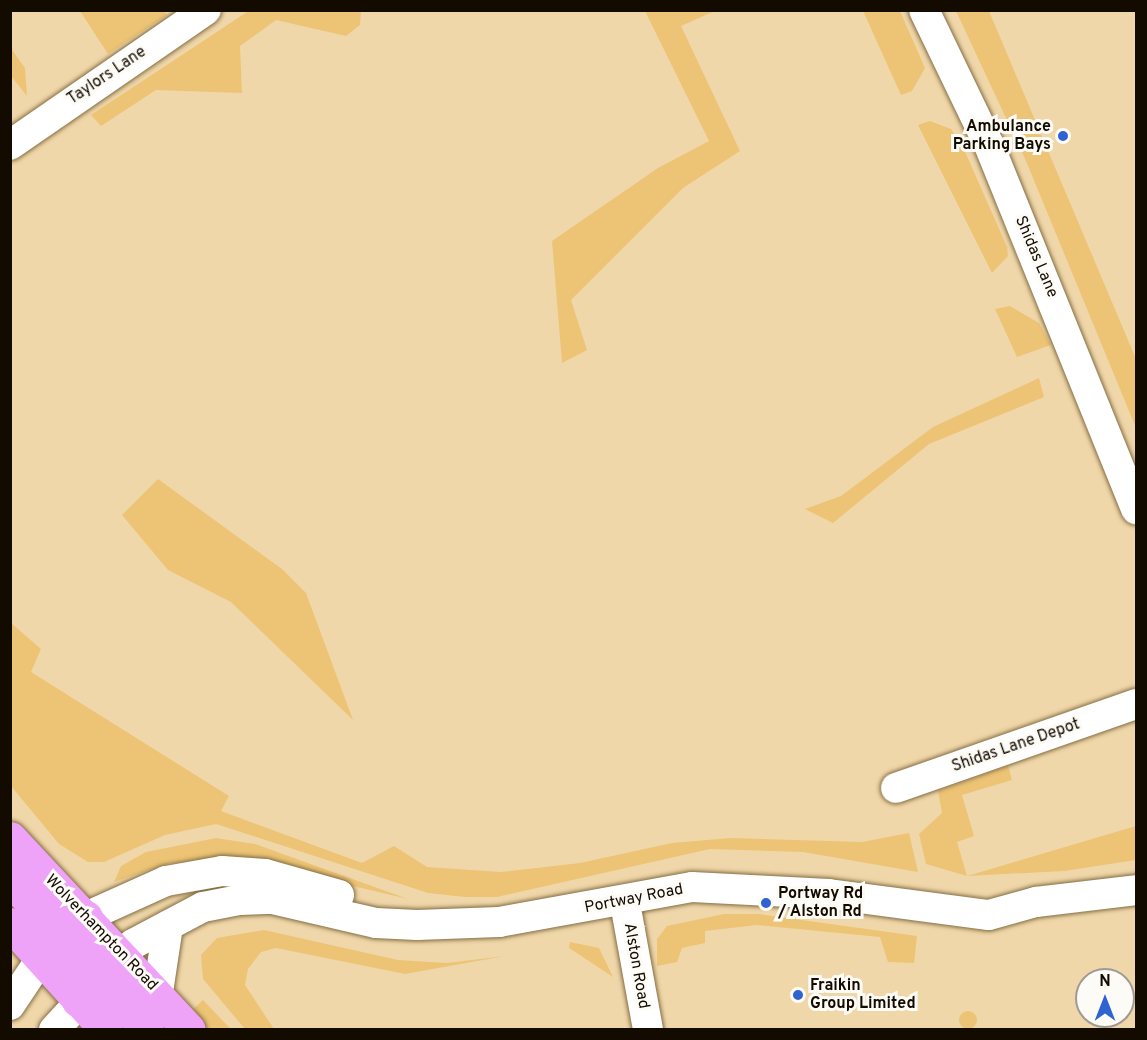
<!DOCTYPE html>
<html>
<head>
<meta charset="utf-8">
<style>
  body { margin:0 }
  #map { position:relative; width:1147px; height:1040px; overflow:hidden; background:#f0d7a9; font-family:Overpass,sans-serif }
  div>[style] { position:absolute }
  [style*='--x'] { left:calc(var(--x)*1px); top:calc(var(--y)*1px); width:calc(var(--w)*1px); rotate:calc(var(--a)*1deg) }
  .green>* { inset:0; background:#edc475 }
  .round { border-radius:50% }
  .roads { filter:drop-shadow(0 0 2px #846e43) drop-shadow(0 0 2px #846e43) }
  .minor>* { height:30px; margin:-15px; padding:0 15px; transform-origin:15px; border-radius:15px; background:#fff }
  .highway>* { height:33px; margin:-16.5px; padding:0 16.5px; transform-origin:16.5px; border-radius:16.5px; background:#eea3f8 }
  .dots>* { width:16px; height:16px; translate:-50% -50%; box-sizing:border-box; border:3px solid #fdfbf6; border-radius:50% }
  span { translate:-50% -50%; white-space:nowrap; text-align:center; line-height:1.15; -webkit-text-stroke:6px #fdfbf6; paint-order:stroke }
  .street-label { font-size:16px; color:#130a00 }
  .poi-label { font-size:16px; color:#130a00; font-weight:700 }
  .right { translate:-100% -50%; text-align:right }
  .left { translate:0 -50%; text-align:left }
  .frame { position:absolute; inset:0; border:12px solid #130a00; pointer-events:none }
  .north { position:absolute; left:1075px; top:968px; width:60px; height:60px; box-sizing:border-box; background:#fdfbf6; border:2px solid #9f9b94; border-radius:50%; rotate:0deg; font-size:16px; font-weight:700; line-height:24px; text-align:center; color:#130a00 }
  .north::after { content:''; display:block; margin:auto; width:21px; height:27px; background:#2e63d1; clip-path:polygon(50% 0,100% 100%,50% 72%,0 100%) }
</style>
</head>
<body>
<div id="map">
  <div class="green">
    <i style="clip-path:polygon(250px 10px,361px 11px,360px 25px,346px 36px,276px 20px,240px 46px,242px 93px,156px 90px,101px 126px,91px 115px)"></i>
    <i style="clip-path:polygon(80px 11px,163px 11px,167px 15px,108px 54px)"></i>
    <i style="clip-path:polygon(645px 11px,715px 11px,681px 26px,740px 151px,683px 188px,571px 300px,587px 350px,562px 363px,552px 241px,658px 168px,709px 141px)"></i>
    <i style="clip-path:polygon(863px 11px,900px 11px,925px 68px,912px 91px,901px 95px)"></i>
    <i style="clip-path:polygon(956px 11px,989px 11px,1136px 359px,1136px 428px,1026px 161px)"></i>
    <i style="clip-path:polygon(10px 47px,25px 68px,27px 96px,11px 76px)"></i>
    <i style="clip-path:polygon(930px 121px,951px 129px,963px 147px,1007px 247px,1008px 256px,992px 273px,918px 125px)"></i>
    <i style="clip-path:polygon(1010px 306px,1039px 323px,1051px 345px,1017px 357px,995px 309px)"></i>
    <i style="clip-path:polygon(1039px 378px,1044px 397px,929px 444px,833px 523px,805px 509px,841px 496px,933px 427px)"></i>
    <i style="clip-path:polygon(158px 479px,282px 569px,306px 593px,353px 720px,231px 602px,168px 570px,122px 515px)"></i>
    <i style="clip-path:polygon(11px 623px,41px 649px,31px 672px,229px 796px,221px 811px,362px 863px,394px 846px,427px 867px,501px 872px,580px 863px,672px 843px,731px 838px,862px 842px,909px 833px,918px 872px,803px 852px,710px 849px,497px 897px,465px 897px,428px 893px,216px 824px,165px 835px,104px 862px,88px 862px,59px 844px,11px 786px)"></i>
    <i style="clip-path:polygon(1008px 766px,1012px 780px,962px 795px,974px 836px,957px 842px,967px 876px,1136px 826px,1136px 860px,1064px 871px,967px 876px,926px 864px,919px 834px,942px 813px,938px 791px)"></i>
    <i style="clip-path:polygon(216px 838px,255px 844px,408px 899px,229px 857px,170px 863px,114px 882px,121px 866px,146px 852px)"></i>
    <i style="clip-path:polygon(724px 914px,759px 914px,917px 936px,914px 963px,888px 962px,880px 937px,757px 925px,705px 931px,705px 943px,682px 948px,677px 962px,657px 966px,657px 939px,667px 926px)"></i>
    <i style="clip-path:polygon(264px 930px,398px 960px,447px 963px,505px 956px,405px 974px,276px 948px,261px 952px,248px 969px,245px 985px,274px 1029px,245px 1029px,203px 979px,201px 955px,217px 938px)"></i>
    <i style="clip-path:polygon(570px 942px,599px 948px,613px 977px,569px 948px)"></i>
    <i style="clip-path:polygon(203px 1000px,222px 1020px,231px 1029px,200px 1029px,187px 1015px)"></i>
    <i class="round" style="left:959px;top:1011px;width:18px;height:18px"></i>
  </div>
  <div class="roads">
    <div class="minor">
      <i style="--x:924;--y:10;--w:150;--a:64.3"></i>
      <i style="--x:989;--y:145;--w:393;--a:68"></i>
      <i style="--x:10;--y:145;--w:238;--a:-34.6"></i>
      <i style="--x:896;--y:788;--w:254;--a:-19.3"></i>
      <i style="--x:625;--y:903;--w:129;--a:79.7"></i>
      <i style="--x:158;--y:992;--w:67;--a:-81.4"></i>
      <i style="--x:10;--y:1005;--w:58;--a:-56.3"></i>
      <i style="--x:42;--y:957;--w:59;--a:-42.3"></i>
      <i style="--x:86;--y:917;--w:88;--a:-24.2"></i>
      <i style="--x:166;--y:881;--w:57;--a:-10.1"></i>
      <i style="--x:222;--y:871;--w:43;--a:4"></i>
      <i style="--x:265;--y:874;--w:77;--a:15.8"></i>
      <i style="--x:54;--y:1030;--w:117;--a:-47.4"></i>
      <i style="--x:133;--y:944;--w:79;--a:-27.9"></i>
      <i style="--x:203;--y:907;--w:38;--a:-11"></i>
      <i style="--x:240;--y:900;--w:32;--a:-2"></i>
      <i style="--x:272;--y:899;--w:107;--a:13"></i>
      <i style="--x:376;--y:923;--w:41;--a:2.8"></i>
      <i style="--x:417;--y:925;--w:82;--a:-2.1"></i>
      <i style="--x:499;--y:922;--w:196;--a:-10.3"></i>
      <i style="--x:692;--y:887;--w:137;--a:2.9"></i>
      <i style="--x:829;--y:894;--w:161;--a:7.5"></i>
      <i style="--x:989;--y:915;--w:49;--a:-15.5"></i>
      <i style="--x:1036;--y:902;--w:101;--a:-6.8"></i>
    </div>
    <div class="highway">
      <i style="--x:10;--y:838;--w:262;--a:47"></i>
      <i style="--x:10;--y:880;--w:78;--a:46"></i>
      <i style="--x:64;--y:936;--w:66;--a:77.7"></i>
      <i style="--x:86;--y:917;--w:62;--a:76.9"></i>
      <i style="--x:100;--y:977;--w:71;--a:48.4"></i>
      <i style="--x:10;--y:924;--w:143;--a:47.8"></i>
    </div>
  </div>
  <div class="dots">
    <i style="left:1063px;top:136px;background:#2e63d1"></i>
    <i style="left:766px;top:903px;background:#2e63d1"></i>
    <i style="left:798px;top:995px;background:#2e63d1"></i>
  </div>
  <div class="street-label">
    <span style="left:107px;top:76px;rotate:-34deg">Taylors Lane</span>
    <span style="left:1036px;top:257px;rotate:67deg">Shidas Lane</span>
    <span style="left:1016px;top:746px;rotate:-19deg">Shidas Lane Depot</span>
    <span style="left:634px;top:899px;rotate:-11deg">Portway Road</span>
    <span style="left:101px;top:933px;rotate:46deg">Wolverhampton Road</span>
    <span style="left:636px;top:966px;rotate:80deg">Alston Road</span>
  </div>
  <div class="poi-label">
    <span class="right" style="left:1051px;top:136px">Ambulance<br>Parking Bays</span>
    <span class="left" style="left:778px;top:903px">Portway Rd<br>/ Alston Rd</span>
    <span class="left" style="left:810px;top:995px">Fraikin<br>Group Limited</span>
  </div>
  <div class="frame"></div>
  <div class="north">N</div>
</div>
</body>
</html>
